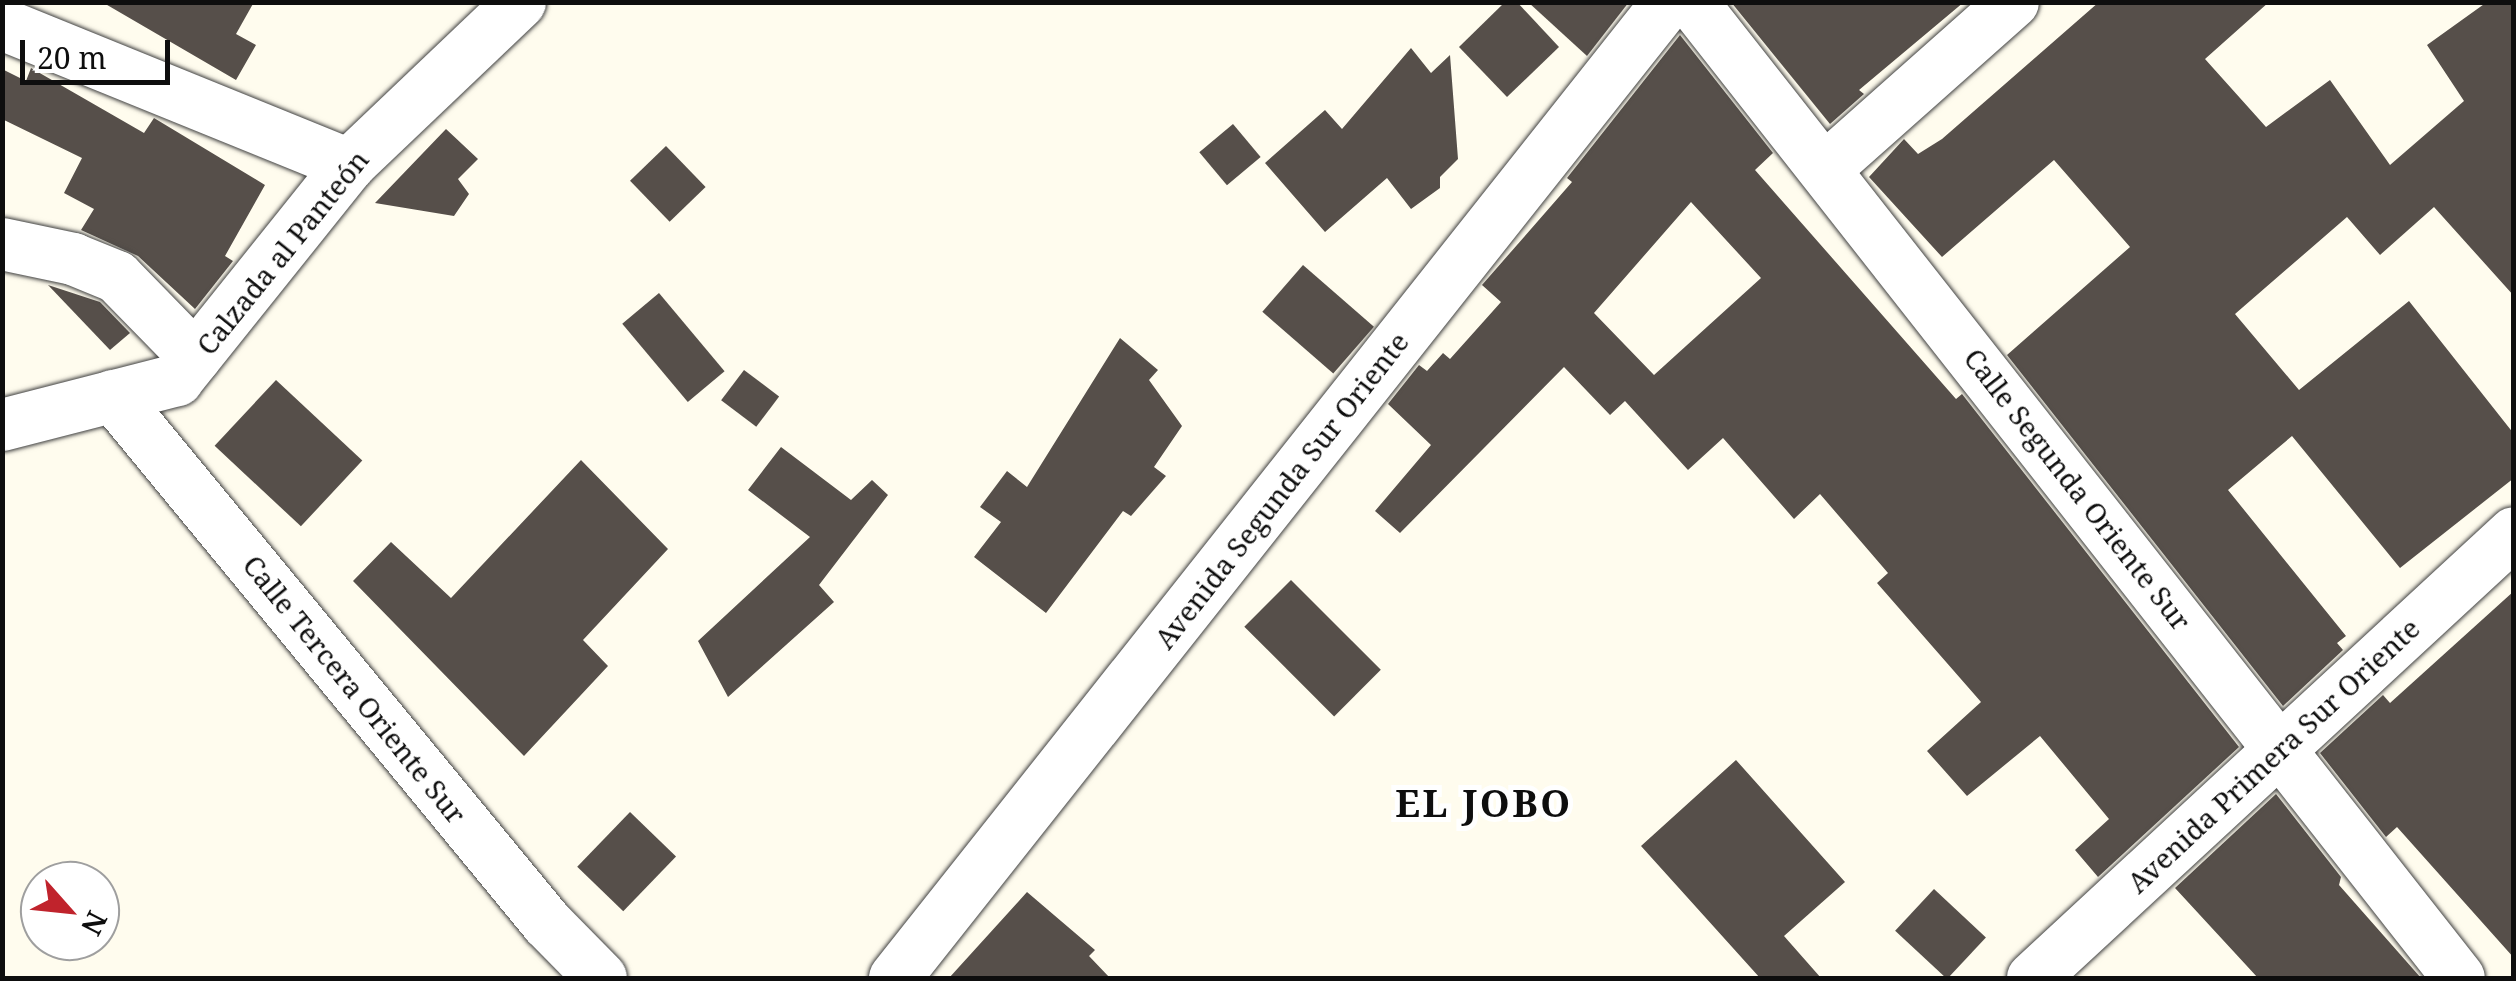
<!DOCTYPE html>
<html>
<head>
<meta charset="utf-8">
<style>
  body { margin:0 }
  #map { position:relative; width:2516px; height:981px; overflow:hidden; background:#fffcee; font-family:"Noto Serif",serif }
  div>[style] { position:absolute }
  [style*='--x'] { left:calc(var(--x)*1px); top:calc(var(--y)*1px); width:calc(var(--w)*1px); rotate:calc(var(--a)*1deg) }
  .building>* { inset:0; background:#564f4a; transform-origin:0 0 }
  .roads { filter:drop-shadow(0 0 2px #414141) drop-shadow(0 0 2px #414141) }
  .minor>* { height:52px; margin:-26px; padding:0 26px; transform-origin:26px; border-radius:26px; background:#fff }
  span { translate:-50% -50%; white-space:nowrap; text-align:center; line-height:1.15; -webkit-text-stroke:10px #fff; paint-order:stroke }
  .street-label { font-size:28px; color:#0e0e0e }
  .district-label { font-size:38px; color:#0e0e0e; font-weight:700; letter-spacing:2.5px }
  .frame { position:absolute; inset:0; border:5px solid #0e0e0e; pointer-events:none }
  .north { position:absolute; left:20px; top:861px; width:100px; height:100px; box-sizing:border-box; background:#fff; border:2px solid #9f9f9f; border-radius:50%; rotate:117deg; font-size:28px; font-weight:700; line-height:40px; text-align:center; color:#0e0e0e }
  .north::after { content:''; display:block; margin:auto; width:35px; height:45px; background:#c0232c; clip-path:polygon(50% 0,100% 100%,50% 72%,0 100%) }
  .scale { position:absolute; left:20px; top:40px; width:150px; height:45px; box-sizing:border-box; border:5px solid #0e0e0e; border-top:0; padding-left:12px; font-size:30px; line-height:35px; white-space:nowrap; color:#0e0e0e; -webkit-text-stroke:8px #fff; paint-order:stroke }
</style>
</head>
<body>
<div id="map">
  <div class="building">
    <i style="clip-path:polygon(102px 2px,254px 2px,236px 34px,256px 45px,236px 80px)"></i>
    <i style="clip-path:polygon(1505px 2px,1517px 2px,1559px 47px,1507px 97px,1459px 47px)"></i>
    <i style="clip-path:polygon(1528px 2px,1629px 2px,1587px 56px)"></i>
    <i style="clip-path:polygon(1731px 2px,1964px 2px,1859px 90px,1864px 94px,1830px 124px)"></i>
    <i style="clip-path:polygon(2099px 2px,2269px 2px,2205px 59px,2266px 127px,2330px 80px,2390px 165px,2464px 101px,2427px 45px,2487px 2px,2514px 2px,2514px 296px,2434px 207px,2380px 255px,2347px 217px,2235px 314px,2299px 390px,2409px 301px,2514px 434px,2514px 478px,2400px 568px,2292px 436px,2228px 490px,2346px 636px,2337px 643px,2343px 650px,2283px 706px,2007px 355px,2130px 247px,2054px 160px,1942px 257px,1869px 177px,1904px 139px,1918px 154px,1942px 139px)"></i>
    <i style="clip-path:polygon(evenodd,1680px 35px,1773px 153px,1755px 170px,1956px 399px,1962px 394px,2239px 747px,2098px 877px,2075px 850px,2109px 819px,2040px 736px,1967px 796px,1927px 751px,1981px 702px,1877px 583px,1888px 573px,1820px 494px,1794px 519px,1723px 438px,1688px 470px,1625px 401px,1610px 415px,1564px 367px,1400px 533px,1375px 511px,1431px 445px,1388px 404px,1419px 365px,1427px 371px,1443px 353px,1450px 359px,1501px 302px,1482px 285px,1572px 182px,1567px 178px,1680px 35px,1691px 202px,1761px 278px,1654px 375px,1594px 313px,1691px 202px)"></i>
    <i style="clip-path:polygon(1411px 48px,1431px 73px,1450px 55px,1458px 159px,1440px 177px,1440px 188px,1411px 209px,1387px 178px,1325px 232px,1265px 163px,1325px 110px,1342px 129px)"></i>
    <i style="clip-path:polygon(31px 68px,144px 133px,154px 118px,265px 185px,225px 256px,233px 261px,195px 309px,138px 256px,81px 230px,94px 209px,64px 193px,82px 158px,2px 119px,2px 69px,26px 81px)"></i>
    <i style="left:1233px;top:124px;width:43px;height:44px;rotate:50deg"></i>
    <i style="clip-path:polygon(446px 129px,478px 159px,458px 179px,469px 194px,454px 216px,375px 203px)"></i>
    <i style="left:666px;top:146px;width:57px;height:50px;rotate:46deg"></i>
    <i style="left:1303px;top:265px;width:94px;height:62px;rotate:41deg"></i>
    <i style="clip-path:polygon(48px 285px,100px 302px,130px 333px,110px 350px)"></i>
    <i style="left:659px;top:293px;width:102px;height:48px;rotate:50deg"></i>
    <i style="clip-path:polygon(1120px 338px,1158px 370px,1149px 380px,1182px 426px,1154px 467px,1166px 476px,1131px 516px,1123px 511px,1046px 613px,974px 557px,1001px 522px,980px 507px,1007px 471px,1027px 487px)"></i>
    <i style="left:744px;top:370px;width:44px;height:38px;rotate:37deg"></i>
    <i style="left:276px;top:380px;width:118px;height:90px;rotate:43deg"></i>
    <i style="clip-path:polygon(781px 447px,851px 500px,872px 480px,888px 495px,819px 585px,834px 602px,728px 697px,698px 641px,810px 537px,748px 490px)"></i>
    <i style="clip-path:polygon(581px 460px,668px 549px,583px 640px,608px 666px,524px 756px,353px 581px,391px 542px,451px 598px)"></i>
    <i style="left:1291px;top:580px;width:127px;height:66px;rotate:45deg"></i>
    <i style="clip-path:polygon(2514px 591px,2514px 958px,2397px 827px,2386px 837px,2320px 753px,2383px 695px,2390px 703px)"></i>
    <i style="clip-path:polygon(1736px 760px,1845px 882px,1784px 936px,1821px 978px,1760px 978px,1641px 846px)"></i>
    <i style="clip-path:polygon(2276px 794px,2341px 877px,2339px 885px,2421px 978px,2258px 978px,2175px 888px)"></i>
    <i style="left:630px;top:812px;width:64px;height:76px;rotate:44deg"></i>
    <i style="left:1934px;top:889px;width:71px;height:57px;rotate:43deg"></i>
    <i style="clip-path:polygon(1027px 892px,1095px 950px,1089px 956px,1110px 978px,949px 978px)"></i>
  </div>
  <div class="roads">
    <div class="minor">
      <i style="--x:1692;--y:2;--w:1241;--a:51.84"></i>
      <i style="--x:2;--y:24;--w:375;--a:22.1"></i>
      <i style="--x:1826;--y:168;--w:250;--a:-41.6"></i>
      <i style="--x:2;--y:244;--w:73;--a:11.9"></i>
      <i style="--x:73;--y:259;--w:48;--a:22.2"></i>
      <i style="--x:117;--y:277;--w:112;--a:45.7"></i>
      <i style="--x:113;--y:396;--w:683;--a:50.53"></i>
      <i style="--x:547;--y:923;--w:77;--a:45.5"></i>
      <i style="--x:2;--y:425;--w:181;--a:-14.4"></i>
      <i style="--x:177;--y:380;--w:275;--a:-51.3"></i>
      <i style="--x:349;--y:165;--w:236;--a:-43.6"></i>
      <i style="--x:895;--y:978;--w:1245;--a:-51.62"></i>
      <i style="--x:2033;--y:978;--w:655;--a:-42.77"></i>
    </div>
  </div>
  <div class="street-label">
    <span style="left:282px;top:252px;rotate:-51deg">Calzada al Panteón</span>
    <span style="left:2078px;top:489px;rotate:52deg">Calle Segunda Oriente Sur</span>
    <span style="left:1281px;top:490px;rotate:-52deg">Avenida Segunda Sur Oriente</span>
    <span style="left:355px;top:689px;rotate:51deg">Calle Tercera Oriente Sur</span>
    <span style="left:2273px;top:755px;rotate:-43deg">Avenida Primera Sur Oriente</span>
  </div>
  <div class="district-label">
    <span style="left:1484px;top:803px">EL JOBO</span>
  </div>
  <div class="frame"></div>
  <div class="north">N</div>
  <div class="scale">20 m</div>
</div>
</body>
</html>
